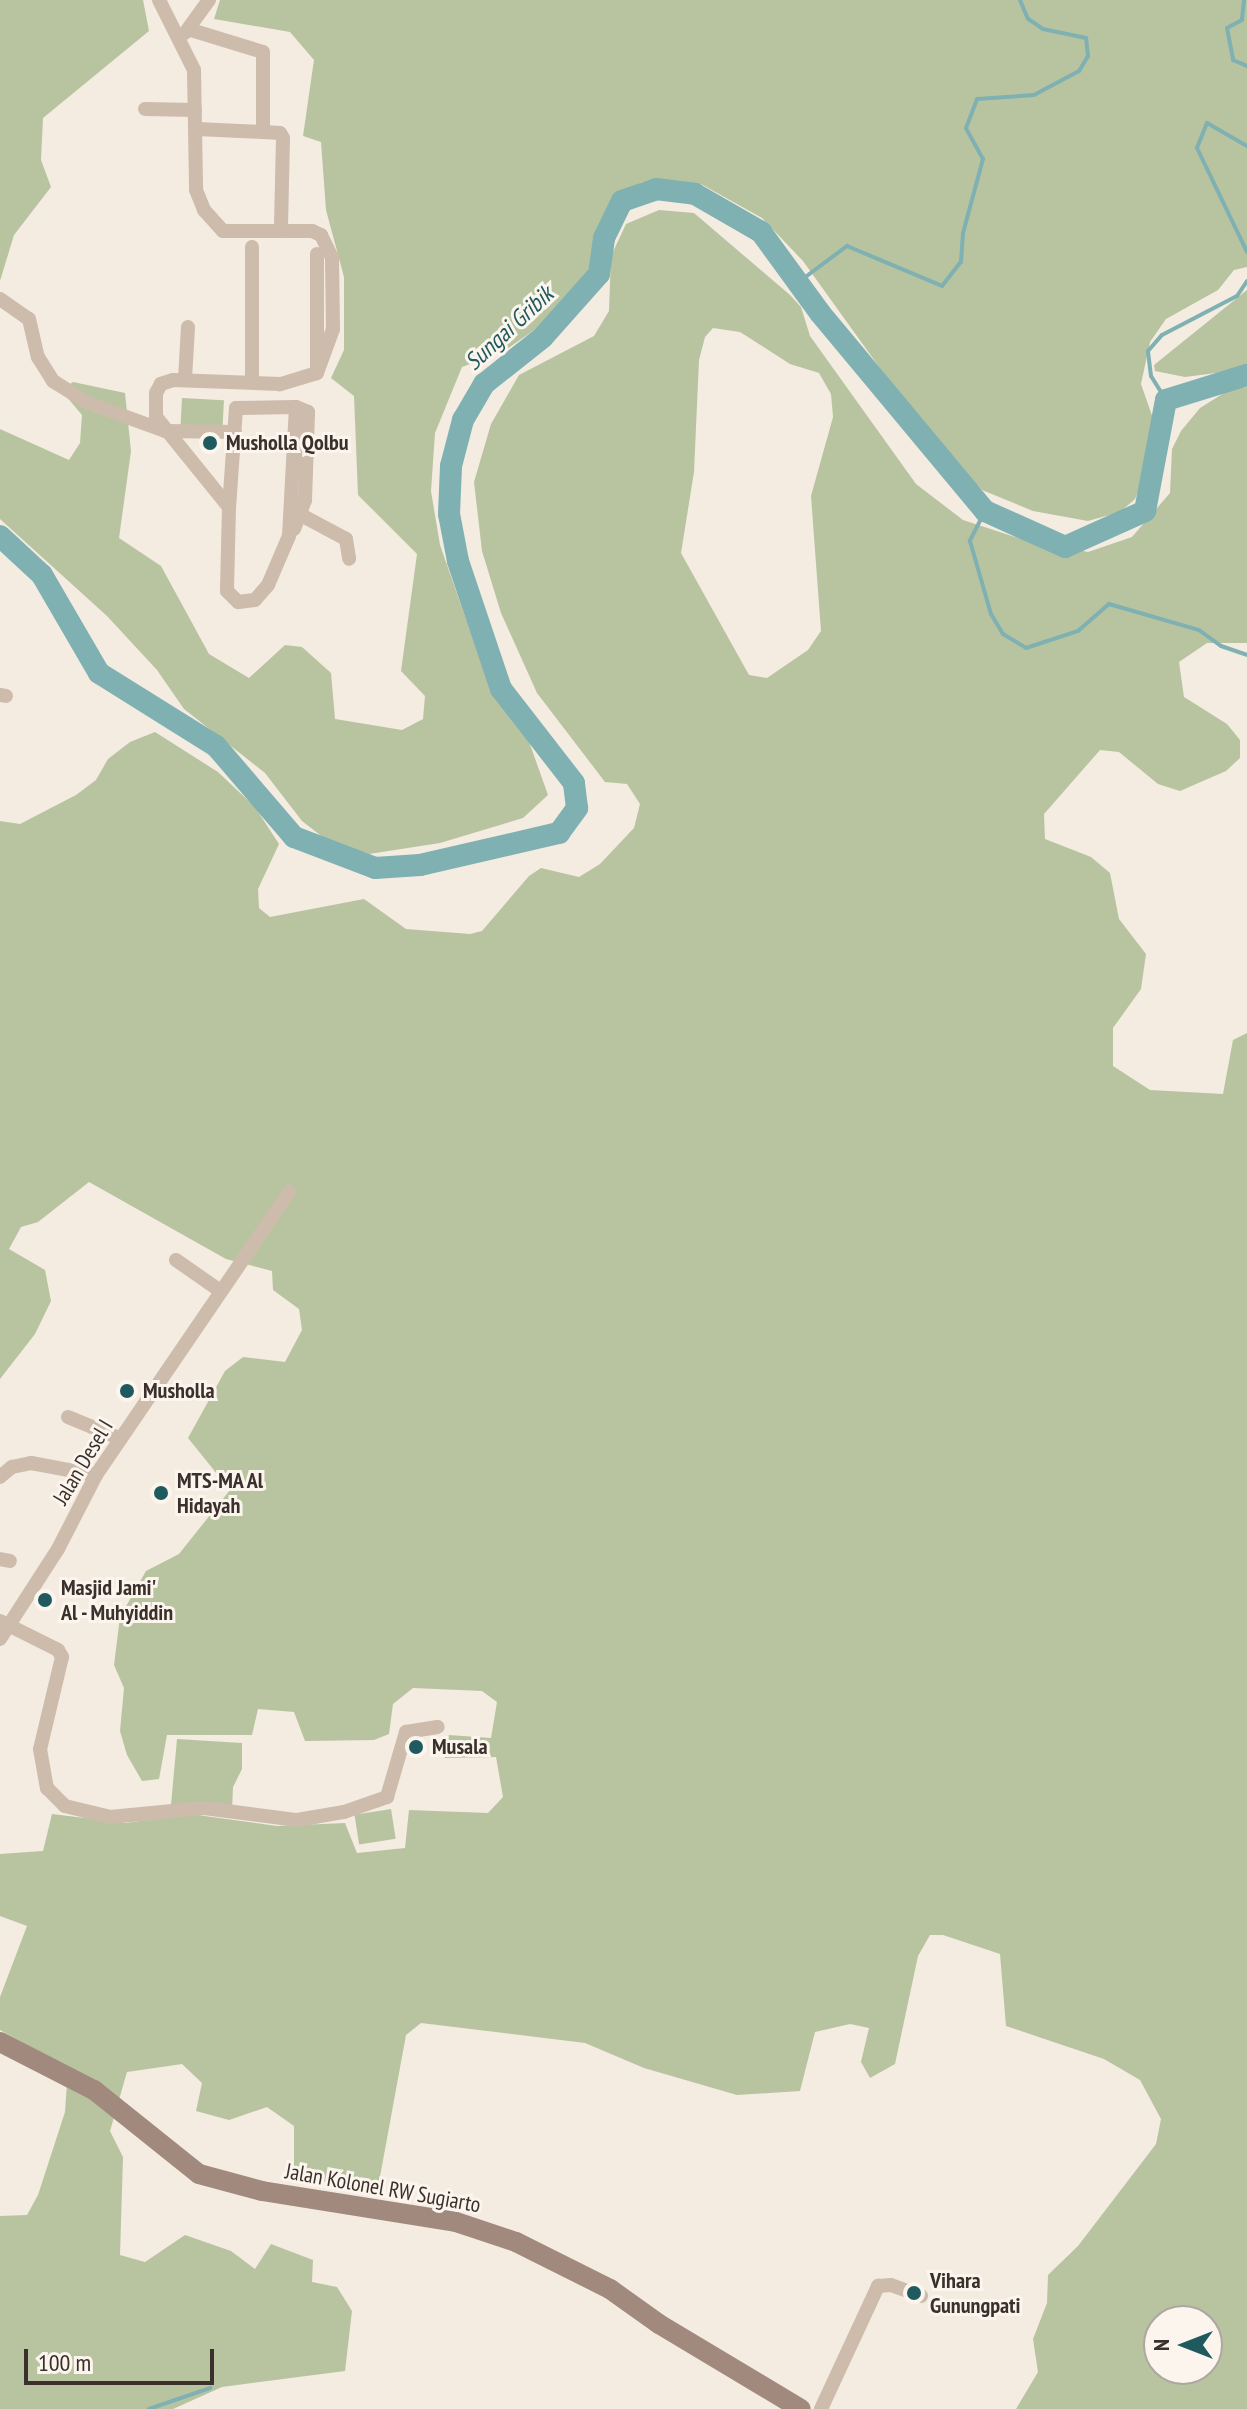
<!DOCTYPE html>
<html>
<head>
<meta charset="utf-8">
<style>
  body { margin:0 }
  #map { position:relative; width:1247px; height:2409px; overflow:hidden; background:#f4ebe1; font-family:"PT Sans Narrow",sans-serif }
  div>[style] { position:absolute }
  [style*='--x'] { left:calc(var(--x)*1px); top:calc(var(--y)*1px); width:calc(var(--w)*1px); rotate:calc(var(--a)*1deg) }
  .green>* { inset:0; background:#b8c4a0; transform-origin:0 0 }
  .stream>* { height:4px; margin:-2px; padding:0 2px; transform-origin:2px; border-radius:2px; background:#7fb0b2 }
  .river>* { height:22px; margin:-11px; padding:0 11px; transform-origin:11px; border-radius:11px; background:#7fb0b2 }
  .minor>* { height:14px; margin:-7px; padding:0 7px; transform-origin:7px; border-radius:7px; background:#cdbbac }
  .secondary>* { height:20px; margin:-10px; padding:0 10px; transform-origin:10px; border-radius:10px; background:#a18a7d }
  .dots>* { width:22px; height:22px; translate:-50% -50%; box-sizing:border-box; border:4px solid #fbf5ee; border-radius:50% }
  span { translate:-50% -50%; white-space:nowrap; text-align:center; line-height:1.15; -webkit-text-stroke:6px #fbf5ee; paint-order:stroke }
  .poi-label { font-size:22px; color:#3b302b; font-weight:700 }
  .left { translate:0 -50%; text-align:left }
  .street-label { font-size:22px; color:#3b302b }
  .water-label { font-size:24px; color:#1f5a5e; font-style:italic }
  .north { position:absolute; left:1143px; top:2305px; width:80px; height:80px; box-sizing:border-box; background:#fbf5ee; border:2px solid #aea6a0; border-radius:50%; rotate:270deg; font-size:22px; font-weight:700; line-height:32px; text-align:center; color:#3b302b }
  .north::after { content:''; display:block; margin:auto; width:28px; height:36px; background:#1f5a5e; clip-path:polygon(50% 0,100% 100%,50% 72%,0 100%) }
  .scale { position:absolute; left:24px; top:2349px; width:190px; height:36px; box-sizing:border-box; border:4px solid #3b302b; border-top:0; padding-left:10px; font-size:24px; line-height:28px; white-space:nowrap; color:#3b302b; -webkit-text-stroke:6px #fbf5ee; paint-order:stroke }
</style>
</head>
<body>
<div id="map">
  <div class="green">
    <i style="clip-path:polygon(0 0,143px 0,149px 31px,43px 118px,41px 160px,51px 187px,14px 235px,0 281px)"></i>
    <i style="clip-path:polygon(220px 0,1247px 0,1247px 267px,1234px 270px,1218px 290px,1166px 319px,1150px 342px,1141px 384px,1157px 430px,1145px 475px,1135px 499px,1120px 512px,1088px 521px,1033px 511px,982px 490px,928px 435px,803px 261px,762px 218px,701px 184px,642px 182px,610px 204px,585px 280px,550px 319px,504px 351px,462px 367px,435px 433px,431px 491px,440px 545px,488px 682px,527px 736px,548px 795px,523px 818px,440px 843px,369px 854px,329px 842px,302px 821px,265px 773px,184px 709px,157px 670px,107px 616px,0 519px,0 429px,69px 460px,80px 443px,82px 415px,61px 390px,73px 382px,125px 393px,131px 451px,119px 538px,161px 566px,209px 654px,249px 678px,285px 645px,302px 647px,331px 673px,335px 719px,402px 730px,423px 719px,425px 696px,401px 671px,417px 554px,358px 495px,354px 396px,331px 378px,344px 350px,344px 277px,326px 210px,321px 142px,303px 136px,314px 60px,290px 32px,214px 19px)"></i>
    <i style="clip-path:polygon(evenodd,659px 210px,694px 213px,790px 295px,801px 307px,810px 336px,916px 484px,963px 520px,1015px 537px,1088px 552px,1132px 537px,1170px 493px,1172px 449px,1181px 431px,1200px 408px,1232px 388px,1247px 387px,1247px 643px,1207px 643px,1179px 662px,1184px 697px,1227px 724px,1240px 740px,1240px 758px,1226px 771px,1180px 791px,1158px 784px,1119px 752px,1100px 750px,1044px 814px,1045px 839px,1091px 857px,1110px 873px,1119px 919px,1146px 954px,1141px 989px,1113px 1028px,1113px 1066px,1150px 1090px,1223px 1094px,1233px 1040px,1247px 1033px,1247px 2409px,1016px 2409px,1038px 2372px,1033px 2339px,1047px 2303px,1048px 2275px,1078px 2246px,1156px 2144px,1161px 2119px,1140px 2080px,1104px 2059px,1006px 2026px,1000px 1954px,943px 1935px,930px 1935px,918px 1956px,895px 2064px,870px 2078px,861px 2062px,869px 2028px,850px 2024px,815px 2032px,800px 2091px,737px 2095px,644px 2068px,585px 2043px,421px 2023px,406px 2035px,377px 2193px,294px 2175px,294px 2126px,267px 2107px,229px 2120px,196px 2111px,202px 2083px,182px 2064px,127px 2072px,110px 2131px,123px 2157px,120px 2255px,145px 2262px,185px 2235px,231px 2251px,255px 2269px,271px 2244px,313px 2260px,312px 2282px,337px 2287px,352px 2311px,345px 2371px,222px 2387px,173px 2409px,0 2409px,0 2216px,27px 2215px,38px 2195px,65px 2112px,68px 2068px,0 2030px,0 1997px,27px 1926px,0 1916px,0 1854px,43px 1851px,52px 1814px,126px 1823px,190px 1814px,277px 1826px,345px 1823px,357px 1853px,405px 1848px,409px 1810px,488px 1813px,503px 1797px,496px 1757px,445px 1758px,441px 1749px,449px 1735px,491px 1738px,497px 1702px,482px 1691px,413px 1688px,393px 1704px,389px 1734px,374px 1740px,305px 1741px,294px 1712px,258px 1709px,252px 1735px,167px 1735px,159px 1779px,142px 1781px,127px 1755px,120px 1731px,124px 1688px,114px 1665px,120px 1617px,146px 1571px,179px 1554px,230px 1490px,188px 1438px,225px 1371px,243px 1357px,285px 1362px,302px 1330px,299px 1309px,273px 1290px,272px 1271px,226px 1259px,89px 1182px,38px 1222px,21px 1227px,9px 1249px,45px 1270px,51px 1301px,35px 1334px,0 1379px,0 821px,20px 824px,76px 795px,96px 780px,108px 759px,130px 742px,155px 732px,218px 772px,255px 807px,279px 844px,258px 889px,259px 908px,270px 917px,364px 899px,406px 929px,470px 934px,482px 931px,529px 876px,541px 868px,579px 877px,600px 864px,634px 828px,640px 804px,627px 784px,605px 782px,537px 693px,501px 613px,482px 551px,474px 482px,491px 424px,519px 375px,594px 336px,609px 311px,611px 256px,626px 224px,659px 210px,713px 328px,740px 332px,790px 364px,819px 373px,831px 394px,833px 417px,811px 496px,821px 631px,808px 650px,767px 678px,749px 675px,681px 553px,694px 472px,699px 360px,705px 337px,713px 328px,659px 210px,1159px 2321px,1207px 2321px,1207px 2369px,1159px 2369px,1159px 2321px)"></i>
    <i style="clip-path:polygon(1247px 290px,1247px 369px,1185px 377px,1155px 371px,1154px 365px)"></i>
    <i style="left:182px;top:398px;width:42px;height:32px;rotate:3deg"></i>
    <i style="clip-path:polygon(177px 1739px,242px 1743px,242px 1769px,233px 1787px,232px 1810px,171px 1805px)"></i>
    <i style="left:391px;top:1809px;width:30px;height:37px;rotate:81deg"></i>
  </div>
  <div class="stream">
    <i style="--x:1244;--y:0;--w:20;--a:96"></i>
    <i style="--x:1242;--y:20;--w:17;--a:152"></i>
    <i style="--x:1227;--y:28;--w:33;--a:79"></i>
    <i style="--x:1233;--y:60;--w:15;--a:23"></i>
    <i style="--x:1247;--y:146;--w:46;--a:-150.1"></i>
    <i style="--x:1207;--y:123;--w:27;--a:112"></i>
    <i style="--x:1197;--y:148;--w:115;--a:64.3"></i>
    <i style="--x:800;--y:281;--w:59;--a:-36.7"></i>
    <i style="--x:847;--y:246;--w:103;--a:22.8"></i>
    <i style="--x:942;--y:286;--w:31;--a:-52"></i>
    <i style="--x:961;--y:262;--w:29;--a:-86"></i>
    <i style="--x:963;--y:233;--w:77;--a:-74.9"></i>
    <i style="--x:983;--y:159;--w:35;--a:-119"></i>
    <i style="--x:966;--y:128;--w:31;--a:-69"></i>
    <i style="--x:977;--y:99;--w:57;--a:-4"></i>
    <i style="--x:1034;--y:95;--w:51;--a:-28.1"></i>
    <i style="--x:1079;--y:71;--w:17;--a:-59"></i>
    <i style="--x:1088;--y:56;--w:18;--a:-96"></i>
    <i style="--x:1086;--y:38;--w:44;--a:-168.2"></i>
    <i style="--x:1043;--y:29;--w:18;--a:-146"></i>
    <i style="--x:1028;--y:19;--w:21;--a:-113"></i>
    <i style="--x:1166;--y:400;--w:28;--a:-122"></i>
    <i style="--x:1151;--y:376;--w:25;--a:-97"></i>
    <i style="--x:1148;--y:351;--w:21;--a:-49"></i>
    <i style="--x:1162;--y:335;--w:85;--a:-27.5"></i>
    <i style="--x:1237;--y:296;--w:18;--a:-56"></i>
    <i style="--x:985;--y:511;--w:34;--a:117"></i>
    <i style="--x:970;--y:541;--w:76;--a:74"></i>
    <i style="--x:991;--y:614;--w:23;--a:59"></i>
    <i style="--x:1003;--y:634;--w:27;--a:31"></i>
    <i style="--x:1026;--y:648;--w:55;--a:-18.1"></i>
    <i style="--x:1078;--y:631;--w:41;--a:-41.1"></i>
    <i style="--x:1109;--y:604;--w:94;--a:16.1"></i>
    <i style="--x:1199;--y:630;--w:27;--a:36"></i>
    <i style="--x:1221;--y:646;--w:28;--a:19"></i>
    <i style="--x:149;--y:2409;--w:65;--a:-19"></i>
  </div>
  <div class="river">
    <i style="--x:0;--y:536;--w:57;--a:42.9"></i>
    <i style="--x:42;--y:575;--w:113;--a:59.8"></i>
    <i style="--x:99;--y:673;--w:138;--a:32"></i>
    <i style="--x:216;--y:746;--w:120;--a:49.4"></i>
    <i style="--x:294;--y:837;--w:87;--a:20.9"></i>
    <i style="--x:375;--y:868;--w:45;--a:-3.8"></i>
    <i style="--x:420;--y:865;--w:143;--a:-13"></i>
    <i style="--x:559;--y:833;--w:31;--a:-54"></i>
    <i style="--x:577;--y:808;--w:25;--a:-97"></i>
    <i style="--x:574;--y:783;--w:119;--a:-127.8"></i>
    <i style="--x:501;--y:689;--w:135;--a:-108.6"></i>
    <i style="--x:458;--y:561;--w:48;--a:-100.8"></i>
    <i style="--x:449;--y:514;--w:48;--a:-87.6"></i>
    <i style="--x:451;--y:466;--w:48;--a:-75.4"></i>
    <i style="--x:463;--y:420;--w:42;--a:-59.7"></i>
    <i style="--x:484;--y:384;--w:75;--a:-38.5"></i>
    <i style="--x:543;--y:337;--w:84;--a:-48.4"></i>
    <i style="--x:599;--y:274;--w:36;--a:-82"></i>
    <i style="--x:604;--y:238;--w:41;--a:-64.1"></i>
    <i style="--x:622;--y:201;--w:36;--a:-19"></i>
    <i style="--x:656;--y:189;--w:39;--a:7"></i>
    <i style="--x:695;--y:194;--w:76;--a:29.9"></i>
    <i style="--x:761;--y:232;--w:100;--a:53.9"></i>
    <i style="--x:820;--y:313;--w:258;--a:50.2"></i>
    <i style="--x:985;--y:511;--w:88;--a:24.2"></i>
    <i style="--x:1065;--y:547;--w:88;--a:-24.2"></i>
    <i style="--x:1145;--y:511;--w:113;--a:-79.3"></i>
    <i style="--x:1166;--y:400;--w:85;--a:-17.2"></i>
  </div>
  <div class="minor">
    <i style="--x:159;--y:0;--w:78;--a:63.4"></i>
    <i style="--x:194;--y:70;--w:120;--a:89"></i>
    <i style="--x:196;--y:190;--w:22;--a:68"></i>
    <i style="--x:204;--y:210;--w:28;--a:48"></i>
    <i style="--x:223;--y:231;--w:89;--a:0"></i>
    <i style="--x:312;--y:231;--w:10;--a:24"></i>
    <i style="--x:321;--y:235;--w:25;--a:64"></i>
    <i style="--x:332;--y:258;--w:71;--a:89.2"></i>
    <i style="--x:333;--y:329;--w:47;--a:110"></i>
    <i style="--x:317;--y:373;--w:39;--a:163"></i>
    <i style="--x:280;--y:384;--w:107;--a:-177.9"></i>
    <i style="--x:173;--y:380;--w:13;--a:162"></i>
    <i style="--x:161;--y:384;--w:10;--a:119"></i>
    <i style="--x:156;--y:393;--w:24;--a:90"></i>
    <i style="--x:156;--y:417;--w:116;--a:51"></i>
    <i style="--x:229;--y:507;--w:84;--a:91.4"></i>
    <i style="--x:227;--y:591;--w:16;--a:45"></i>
    <i style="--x:238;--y:602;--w:17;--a:-7"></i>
    <i style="--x:255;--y:600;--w:20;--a:-49"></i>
    <i style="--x:268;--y:585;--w:53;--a:-66.8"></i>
    <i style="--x:289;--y:536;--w:129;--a:-86.9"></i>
    <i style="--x:296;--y:407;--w:60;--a:179"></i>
    <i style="--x:236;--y:408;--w:99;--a:94"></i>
    <i style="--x:191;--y:30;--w:75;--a:17"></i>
    <i style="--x:263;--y:52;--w:80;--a:90"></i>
    <i style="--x:263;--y:132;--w:17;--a:3"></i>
    <i style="--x:280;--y:133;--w:6;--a:59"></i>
    <i style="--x:283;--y:138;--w:91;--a:91.3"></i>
    <i style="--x:185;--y:33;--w:41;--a:-54"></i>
    <i style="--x:145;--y:109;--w:50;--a:1.1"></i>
    <i style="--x:197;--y:129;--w:66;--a:2.6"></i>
    <i style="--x:252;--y:247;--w:135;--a:90"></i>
    <i style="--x:0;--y:299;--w:35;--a:35"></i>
    <i style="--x:29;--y:319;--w:39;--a:77"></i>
    <i style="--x:38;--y:357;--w:28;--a:58"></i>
    <i style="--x:53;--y:381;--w:41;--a:32.2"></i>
    <i style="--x:88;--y:403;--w:82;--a:20"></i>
    <i style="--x:165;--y:431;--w:70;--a:0.8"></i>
    <i style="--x:317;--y:368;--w:114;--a:-90"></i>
    <i style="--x:185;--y:379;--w:52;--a:-86.7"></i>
    <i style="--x:301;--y:515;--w:51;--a:28.1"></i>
    <i style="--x:346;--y:539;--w:20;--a:81"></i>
    <i style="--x:294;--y:529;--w:31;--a:-69"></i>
    <i style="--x:305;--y:500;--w:88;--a:-88"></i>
    <i style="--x:308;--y:412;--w:13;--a:-157"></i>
    <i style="--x:0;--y:695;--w:6;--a:9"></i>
    <i style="--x:176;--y:1260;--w:52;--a:34.9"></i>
    <i style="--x:68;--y:1417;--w:57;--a:22.5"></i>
    <i style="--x:0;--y:1477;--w:16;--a:-40"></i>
    <i style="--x:12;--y:1467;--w:19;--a:-12"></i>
    <i style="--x:31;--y:1463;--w:66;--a:10.5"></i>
    <i style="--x:0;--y:1559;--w:10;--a:11"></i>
    <i style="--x:0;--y:1621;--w:65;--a:26.6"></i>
    <i style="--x:58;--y:1650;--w:8;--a:60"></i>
    <i style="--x:62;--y:1657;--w:95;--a:103.4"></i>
    <i style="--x:40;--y:1749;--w:40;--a:80"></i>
    <i style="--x:47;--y:1788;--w:25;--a:45"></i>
    <i style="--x:65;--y:1806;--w:46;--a:13.7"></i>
    <i style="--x:110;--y:1817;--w:94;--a:-5.5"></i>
    <i style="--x:204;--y:1808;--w:94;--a:7.4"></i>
    <i style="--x:297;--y:1820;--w:48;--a:-9.7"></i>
    <i style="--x:344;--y:1812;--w:46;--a:-19.2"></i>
    <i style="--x:387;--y:1797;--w:68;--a:-73.7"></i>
    <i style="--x:406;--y:1732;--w:32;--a:-9"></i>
    <i style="--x:0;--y:1639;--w:107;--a:-57.2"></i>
    <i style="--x:58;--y:1549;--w:83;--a:-62.8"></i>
    <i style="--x:96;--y:1475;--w:343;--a:-55.7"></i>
    <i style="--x:821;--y:2409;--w:136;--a:-65.1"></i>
    <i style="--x:878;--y:2286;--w:13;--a:-4"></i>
    <i style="--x:891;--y:2285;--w:32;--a:20"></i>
  </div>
  <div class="secondary">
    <i style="--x:0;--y:2042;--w:106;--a:27.1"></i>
    <i style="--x:94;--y:2090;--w:134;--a:38.7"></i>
    <i style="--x:199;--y:2174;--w:65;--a:15.1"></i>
    <i style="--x:262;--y:2191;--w:196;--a:9.1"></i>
    <i style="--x:456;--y:2222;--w:63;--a:18.4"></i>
    <i style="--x:516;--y:2242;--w:105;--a:26.6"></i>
    <i style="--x:610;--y:2289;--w:60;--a:35.5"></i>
    <i style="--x:659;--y:2324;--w:165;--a:30.9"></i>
  </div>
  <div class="dots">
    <i style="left:210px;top:443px;background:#1f5a5e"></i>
    <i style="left:127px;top:1391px;background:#1f5a5e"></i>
    <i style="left:161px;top:1493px;background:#1f5a5e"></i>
    <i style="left:45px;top:1600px;background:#1f5a5e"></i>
    <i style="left:416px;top:1747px;background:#1f5a5e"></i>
    <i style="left:914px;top:2293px;background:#1f5a5e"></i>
  </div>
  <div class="poi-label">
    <span class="left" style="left:226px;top:443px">Musholla Qolbu</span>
    <span class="left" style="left:143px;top:1391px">Musholla</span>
    <span class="left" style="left:177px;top:1493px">MTS-MA Al<br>Hidayah</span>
    <span class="left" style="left:61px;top:1600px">Masjid Jami'<br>Al - Muhyiddin</span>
    <span class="left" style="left:432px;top:1747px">Musala</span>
    <span class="left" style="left:930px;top:2293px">Vihara<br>Gunungpati</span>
  </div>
  <div class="street-label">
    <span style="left:83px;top:1462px;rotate:-59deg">Jalan Desel I</span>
    <span style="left:383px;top:2188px;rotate:10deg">Jalan Kolonel RW Sugiarto</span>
  </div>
  <div class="water-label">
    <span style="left:509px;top:328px;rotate:-43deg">Sungai Gribik</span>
  </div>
  <div class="north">N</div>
  <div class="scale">100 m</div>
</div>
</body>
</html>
